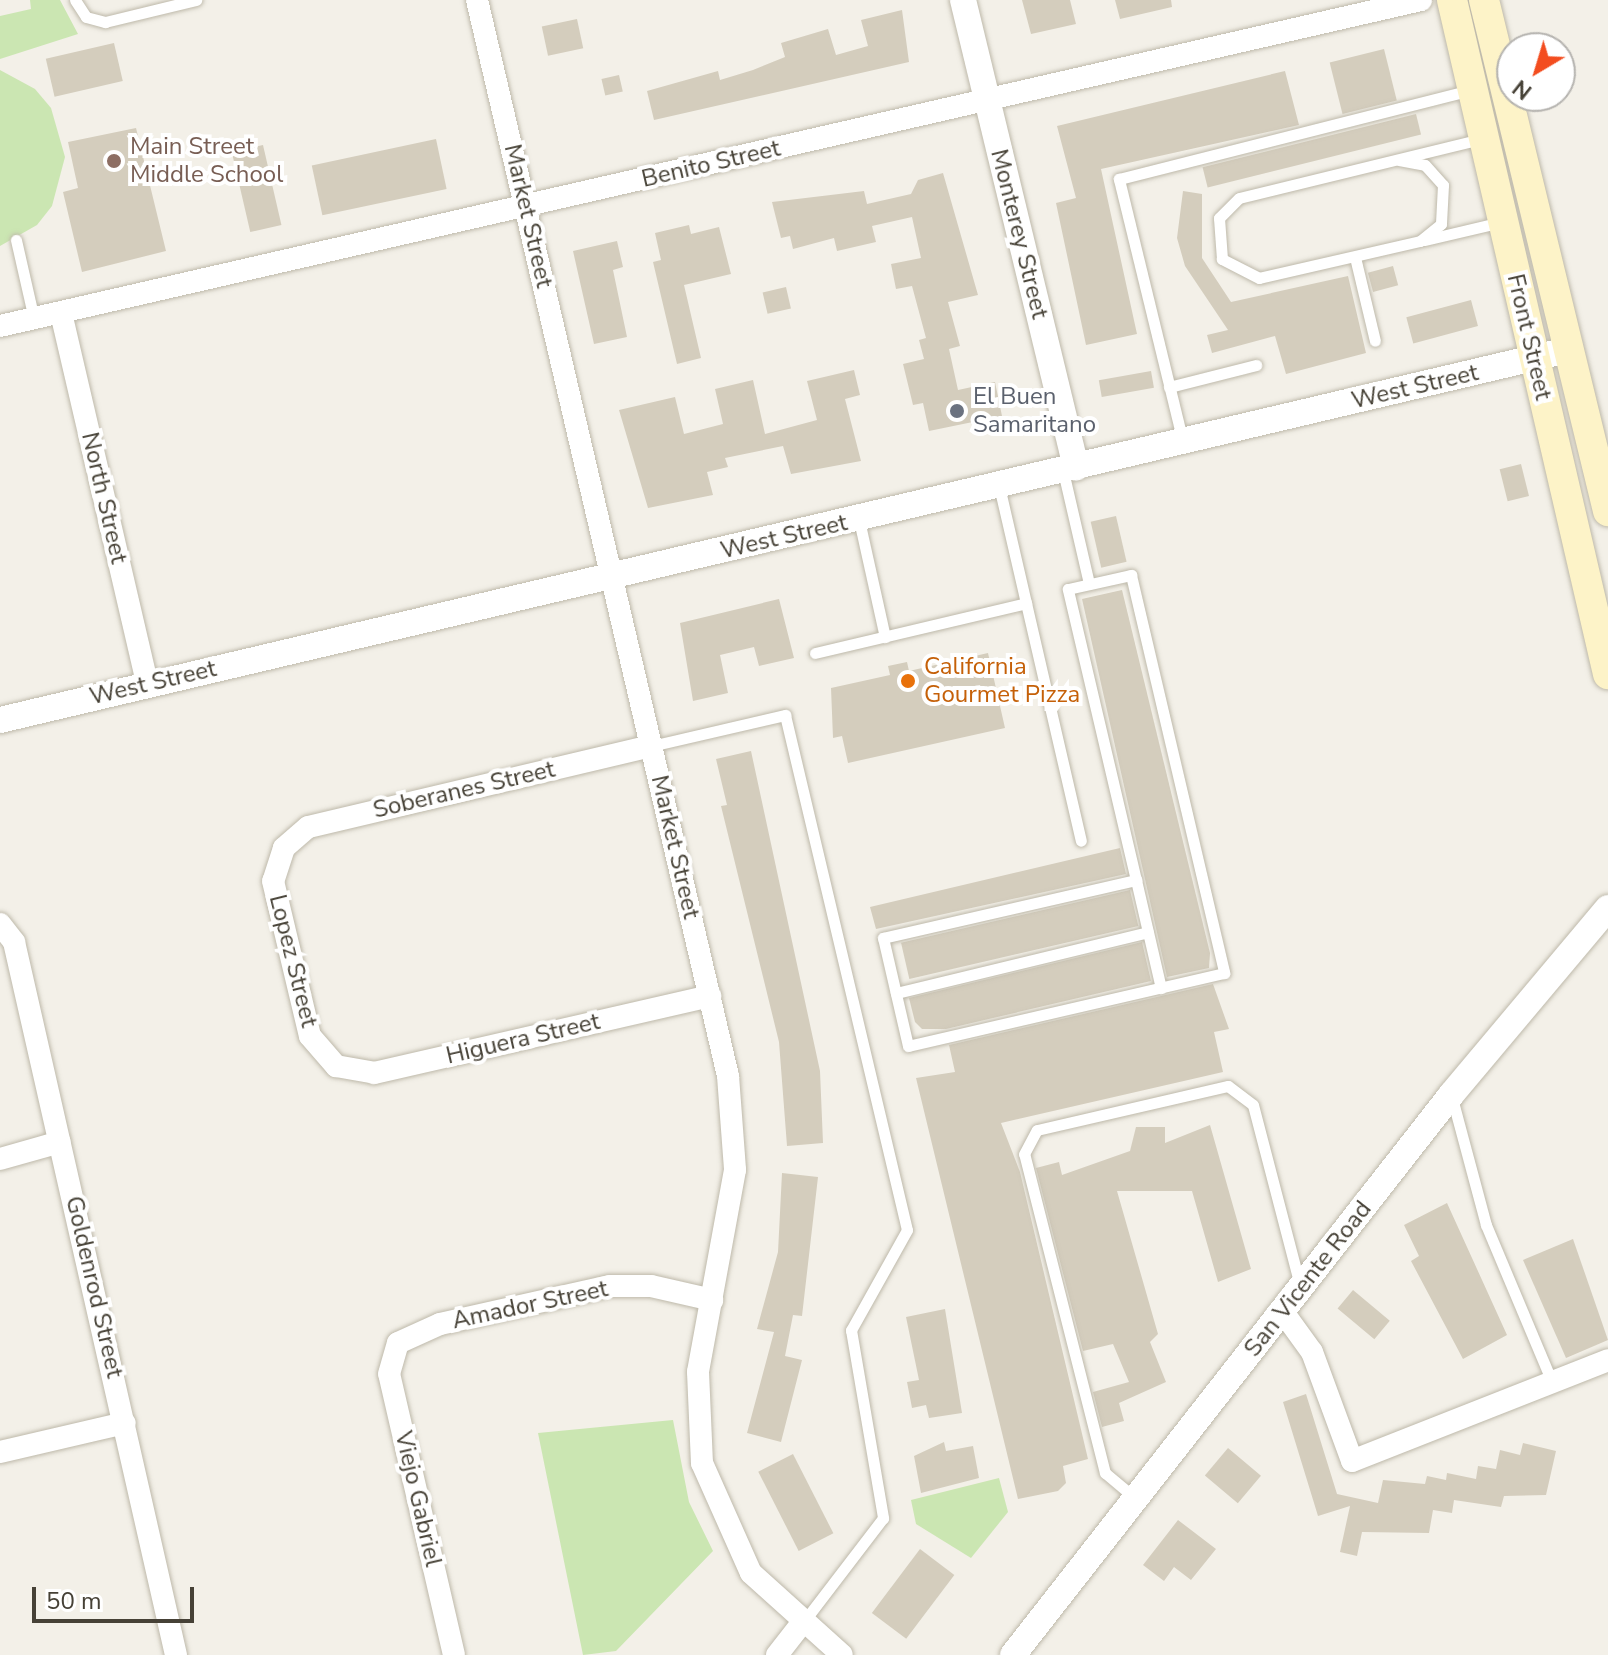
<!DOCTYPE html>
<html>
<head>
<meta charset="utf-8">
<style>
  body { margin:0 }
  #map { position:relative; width:1608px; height:1655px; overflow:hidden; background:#f3f0e8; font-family:"Nunito Sans",sans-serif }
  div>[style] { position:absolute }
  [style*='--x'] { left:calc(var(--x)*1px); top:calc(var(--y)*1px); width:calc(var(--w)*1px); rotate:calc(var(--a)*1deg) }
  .green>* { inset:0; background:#cbe6b2 }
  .building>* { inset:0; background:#d4cdbd; transform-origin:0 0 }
  .roads { filter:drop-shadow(0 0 2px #beb9aa) drop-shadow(0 0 2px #beb9aa) }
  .service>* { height:11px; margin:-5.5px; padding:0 5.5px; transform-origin:5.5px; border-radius:5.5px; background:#fff }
  .minor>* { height:22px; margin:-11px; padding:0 11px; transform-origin:11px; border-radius:11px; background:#fff }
  .tertiary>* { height:26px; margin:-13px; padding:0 13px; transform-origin:13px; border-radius:13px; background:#fff }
  .secondary>* { height:30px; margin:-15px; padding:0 15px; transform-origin:15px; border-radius:15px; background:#fdf3c8 }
  .dots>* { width:22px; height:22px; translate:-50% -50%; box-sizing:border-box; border:4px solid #fff; border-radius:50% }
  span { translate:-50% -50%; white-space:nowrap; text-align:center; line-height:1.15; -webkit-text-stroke:8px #fff; paint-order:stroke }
  .education-label { font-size:24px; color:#785e54 }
  .left { translate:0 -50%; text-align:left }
  .street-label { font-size:24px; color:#464136 }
  .worship-label { font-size:24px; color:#5b616d }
  .food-label { font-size:24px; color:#c56008 }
  .north { position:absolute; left:1496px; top:32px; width:80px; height:80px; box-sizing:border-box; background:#fff; border:2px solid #b5b3af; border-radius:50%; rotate:218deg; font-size:22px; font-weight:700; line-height:32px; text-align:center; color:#464136 }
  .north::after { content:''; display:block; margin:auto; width:28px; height:36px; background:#f34d1f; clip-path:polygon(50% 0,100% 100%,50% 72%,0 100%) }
  .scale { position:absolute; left:32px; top:1587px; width:162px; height:36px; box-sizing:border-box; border:4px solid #464136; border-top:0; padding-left:10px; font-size:24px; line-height:28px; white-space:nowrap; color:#464136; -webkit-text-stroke:6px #fff; paint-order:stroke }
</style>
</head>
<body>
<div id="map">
  <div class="green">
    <i style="clip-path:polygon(30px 0,60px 0,78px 34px,0 59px,0 16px,31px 9px)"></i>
    <i style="clip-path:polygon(0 70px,35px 89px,51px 108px,65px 157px,52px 206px,37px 225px,0 246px)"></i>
    <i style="clip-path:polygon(673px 1420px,689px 1502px,713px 1551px,616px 1651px,583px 1655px,538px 1433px)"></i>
    <i style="clip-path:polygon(999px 1478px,1008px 1512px,971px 1558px,916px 1524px,911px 1500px)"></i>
  </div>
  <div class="building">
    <i style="clip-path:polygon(1022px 0,1070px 0,1076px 24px,1031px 34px)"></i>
    <i style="clip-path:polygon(1115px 0,1171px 0,1172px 7px,1120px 19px)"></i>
    <i style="clip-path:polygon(902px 10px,909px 62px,654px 120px,647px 91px,718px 71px,720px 80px,753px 70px,785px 57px,781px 43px,828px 29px,836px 55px,868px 46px,861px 20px)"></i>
    <i style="left:577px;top:19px;width:30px;height:36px;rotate:78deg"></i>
    <i style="left:114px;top:43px;width:39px;height:70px;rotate:77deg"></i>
    <i style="left:1384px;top:49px;width:53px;height:56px;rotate:76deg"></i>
    <i style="clip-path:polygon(1285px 71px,1299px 125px,1101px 169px,1137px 334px,1086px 345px,1056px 203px,1076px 198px,1057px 126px)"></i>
    <i style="left:619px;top:75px;width:17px;height:18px;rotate:77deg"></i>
    <i style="left:1416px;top:114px;width:21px;height:220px;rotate:76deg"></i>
    <i style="clip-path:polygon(136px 128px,166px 251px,82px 272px,63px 192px,78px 188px,68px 142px)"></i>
    <i style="left:436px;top:139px;width:51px;height:127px;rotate:78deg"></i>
    <i style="left:263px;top:145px;width:82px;height:32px;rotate:77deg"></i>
    <i style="clip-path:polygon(943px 173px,978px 295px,948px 302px,960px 346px,949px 349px,958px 390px,995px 382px,1002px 416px,929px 431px,923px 403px,913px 405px,903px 364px,924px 359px,919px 340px,926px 338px,912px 286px,896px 289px,891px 264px,921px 258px,912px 217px,872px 226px,876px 242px,837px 251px,834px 238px,793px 249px,790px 236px,781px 238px,772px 202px,864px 191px,867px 204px,911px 194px,918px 180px)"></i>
    <i style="clip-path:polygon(1183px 191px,1202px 194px,1202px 258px,1231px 302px,1348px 276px,1366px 353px,1286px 374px,1275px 336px,1212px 353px,1207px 335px,1228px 330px,1185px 266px,1177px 238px)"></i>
    <i style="clip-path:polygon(689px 225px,691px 234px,719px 227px,731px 274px,684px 285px,701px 358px,677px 364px,653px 262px,661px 260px,655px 233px)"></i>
    <i style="clip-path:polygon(617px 241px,623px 267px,613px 270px,627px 337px,594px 344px,573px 251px)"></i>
    <i style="left:1393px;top:266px;width:20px;height:26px;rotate:75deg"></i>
    <i style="left:786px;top:287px;width:22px;height:24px;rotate:77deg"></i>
    <i style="left:1471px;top:300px;width:27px;height:67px;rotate:75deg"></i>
    <i style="clip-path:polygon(854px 370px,860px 395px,845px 399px,861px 461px,791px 474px,783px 446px,725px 458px,728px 467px,707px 472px,713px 495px,648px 508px,619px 410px,675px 397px,684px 434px,723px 424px,715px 389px,753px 380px,765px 434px,817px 420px,807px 381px)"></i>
    <i style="left:1151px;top:371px;width:17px;height:53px;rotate:80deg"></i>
    <i style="left:1521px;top:464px;width:33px;height:22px;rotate:76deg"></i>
    <i style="left:1116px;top:516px;width:47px;height:26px;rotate:77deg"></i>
    <i style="clip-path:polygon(1122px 590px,1210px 953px,1209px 968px,1167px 977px,1082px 599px)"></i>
    <i style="clip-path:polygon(779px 599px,794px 658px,759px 666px,754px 647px,720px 655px,728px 693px,693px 701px,680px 623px)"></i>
    <i style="clip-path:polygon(988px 653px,1005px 728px,848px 763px,842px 736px,833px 738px,831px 688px,890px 675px,888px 666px,907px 662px,909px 671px)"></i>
    <i style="clip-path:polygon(751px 751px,820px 1071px,823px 1143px,787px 1146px,779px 1042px,721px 806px,727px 805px,716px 759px)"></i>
    <i style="clip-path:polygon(1120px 848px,1126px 874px,876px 929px,870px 907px)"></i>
    <i style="left:1130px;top:890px;width:37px;height:235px;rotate:77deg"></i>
    <i style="clip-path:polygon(1142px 942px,1151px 981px,946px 1029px,922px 1029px,915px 1022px,909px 998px)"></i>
    <i style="clip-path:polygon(1213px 984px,1229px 1029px,1214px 1032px,1223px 1072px,1001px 1123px,1020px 1172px,1088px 1459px,1063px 1466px,1066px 1483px,1058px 1491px,1018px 1499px,916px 1078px,955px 1072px,949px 1045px)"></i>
    <i style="clip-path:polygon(1210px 1125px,1251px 1269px,1218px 1282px,1192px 1191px,1117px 1191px,1158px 1334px,1150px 1342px,1166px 1382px,1119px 1403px,1124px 1421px,1102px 1427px,1093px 1392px,1129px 1382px,1113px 1344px,1083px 1351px,1036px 1168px,1059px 1162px,1062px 1175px,1130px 1151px,1136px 1127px,1165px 1127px,1165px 1143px)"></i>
    <i style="clip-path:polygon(782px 1173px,818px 1177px,802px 1316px,793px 1315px,785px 1356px,802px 1360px,781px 1442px,747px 1433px,774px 1332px,757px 1329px,778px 1252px)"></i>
    <i style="clip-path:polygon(1447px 1203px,1507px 1335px,1463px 1359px,1411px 1261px,1419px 1256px,1404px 1225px)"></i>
    <i style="clip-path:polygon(1573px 1239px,1608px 1340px,1566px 1358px,1523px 1260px)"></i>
    <i style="left:1353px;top:1290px;width:48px;height:24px;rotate:40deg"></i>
    <i style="clip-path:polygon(945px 1309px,962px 1413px,929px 1418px,926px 1405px,912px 1408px,907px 1382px,919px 1380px,906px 1317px)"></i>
    <i style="clip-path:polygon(1306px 1394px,1337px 1494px,1378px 1503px,1383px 1480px,1425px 1484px,1427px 1476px,1446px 1480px,1447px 1473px,1476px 1479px,1478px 1466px,1496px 1469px,1500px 1450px,1520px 1455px,1523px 1443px,1556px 1451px,1546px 1495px,1504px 1496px,1501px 1507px,1454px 1500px,1452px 1513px,1433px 1510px,1429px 1533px,1362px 1532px,1357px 1556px,1340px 1552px,1350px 1506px,1318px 1516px,1283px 1402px)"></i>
    <i style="clip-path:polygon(944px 1442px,946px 1451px,973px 1446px,979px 1478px,921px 1493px,914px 1456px)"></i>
    <i style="left:1228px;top:1448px;width:43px;height:36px;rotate:40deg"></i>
    <i style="left:793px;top:1454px;width:89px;height:39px;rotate:63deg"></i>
    <i style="clip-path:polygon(1178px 1520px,1216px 1549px,1191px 1580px,1174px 1567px,1164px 1581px,1143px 1565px)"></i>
    <i style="left:920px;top:1549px;width:43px;height:80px;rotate:37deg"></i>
  </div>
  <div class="roads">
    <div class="service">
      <i style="--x:75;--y:0;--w:20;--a:57"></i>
      <i style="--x:86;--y:17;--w:20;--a:15"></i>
      <i style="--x:105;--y:22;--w:94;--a:-13.6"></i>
      <i style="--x:1399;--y:160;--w:26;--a:11"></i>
      <i style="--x:1425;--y:165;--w:27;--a:48"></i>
      <i style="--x:1443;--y:185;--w:39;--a:93"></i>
      <i style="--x:1441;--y:224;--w:27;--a:141"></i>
      <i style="--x:1420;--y:241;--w:165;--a:167.1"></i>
      <i style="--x:1259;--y:278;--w:42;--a:-152.8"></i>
      <i style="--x:1222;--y:259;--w:41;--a:-94.2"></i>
      <i style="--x:1219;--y:218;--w:28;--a:-45"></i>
      <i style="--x:1239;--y:198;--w:249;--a:-13.7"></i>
      <i style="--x:16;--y:240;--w:81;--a:77.2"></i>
      <i style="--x:1425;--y:240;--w:79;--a:-13.2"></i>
      <i style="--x:1355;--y:257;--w:86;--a:76.6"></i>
      <i style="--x:1169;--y:387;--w:90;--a:-14.2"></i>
      <i style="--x:1183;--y:442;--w:271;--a:-103.7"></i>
      <i style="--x:1119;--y:179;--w:362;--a:-14.2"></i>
      <i style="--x:1063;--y:471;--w:116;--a:77"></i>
      <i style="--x:999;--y:486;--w:364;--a:77"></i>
      <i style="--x:859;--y:520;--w:120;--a:77.5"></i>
      <i style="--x:815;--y:653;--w:217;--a:-13.3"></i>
      <i style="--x:651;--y:746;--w:138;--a:-13"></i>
      <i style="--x:785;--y:715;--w:529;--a:76.67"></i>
      <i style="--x:907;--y:1230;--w:115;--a:119.2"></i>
      <i style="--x:851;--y:1330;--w:191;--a:80.3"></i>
      <i style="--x:883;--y:1518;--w:133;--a:127.4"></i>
      <i style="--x:1136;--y:880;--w:299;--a:-103.2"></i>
      <i style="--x:1068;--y:589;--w:65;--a:-12.5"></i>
      <i style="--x:1131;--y:575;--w:409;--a:76.8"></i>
      <i style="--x:1224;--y:973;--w:324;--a:167"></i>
      <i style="--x:908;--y:1046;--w:111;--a:-103"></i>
      <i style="--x:883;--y:938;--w:260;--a:-12.9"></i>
      <i style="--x:1136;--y:880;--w:111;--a:77"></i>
      <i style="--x:896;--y:993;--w:259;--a:-13.6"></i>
      <i style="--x:1452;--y:1098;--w:131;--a:75"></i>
      <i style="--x:1486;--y:1225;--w:168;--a:67.2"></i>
      <i style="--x:1135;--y:1498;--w:39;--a:-140"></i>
      <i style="--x:1105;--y:1473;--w:329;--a:-104.2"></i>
      <i style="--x:1024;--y:1154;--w:27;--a:-62"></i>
      <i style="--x:1037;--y:1130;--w:196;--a:-13"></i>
      <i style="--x:1228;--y:1086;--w:31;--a:37"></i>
      <i style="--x:1253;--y:1105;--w:186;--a:75.4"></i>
    </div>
    <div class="minor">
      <i style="--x:477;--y:0;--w:1105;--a:76.87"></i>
      <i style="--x:728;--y:1076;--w:94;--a:85.7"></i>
      <i style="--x:735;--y:1170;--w:205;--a:100.4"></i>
      <i style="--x:698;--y:1372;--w:91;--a:87.5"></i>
      <i style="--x:702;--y:1463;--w:120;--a:66"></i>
      <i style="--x:751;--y:1573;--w:122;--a:42"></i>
      <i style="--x:61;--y:313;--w:380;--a:76.9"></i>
      <i style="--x:0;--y:326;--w:1458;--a:-12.92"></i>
      <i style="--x:651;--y:746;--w:352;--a:166.7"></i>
      <i style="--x:308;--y:827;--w:32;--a:139"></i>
      <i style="--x:284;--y:848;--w:35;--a:108"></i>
      <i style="--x:273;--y:881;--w:159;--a:76.6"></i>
      <i style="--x:310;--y:1036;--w:40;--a:49"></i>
      <i style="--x:336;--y:1066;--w:39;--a:10"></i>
      <i style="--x:374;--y:1073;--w:345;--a:-12.9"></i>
      <i style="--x:0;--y:924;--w:23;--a:52"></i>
      <i style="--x:14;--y:942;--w:731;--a:77.2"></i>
      <i style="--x:0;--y:1159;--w:62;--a:-15.8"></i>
      <i style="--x:1283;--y:1312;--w:49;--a:54.1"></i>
      <i style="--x:1312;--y:1352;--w:116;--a:69.8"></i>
      <i style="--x:1352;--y:1461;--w:275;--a:-21.5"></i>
      <i style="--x:0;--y:1452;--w:128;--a:-13.1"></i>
      <i style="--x:454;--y:1655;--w:288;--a:-103"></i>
      <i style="--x:389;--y:1374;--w:32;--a:-74"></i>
      <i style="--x:398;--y:1343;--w:46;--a:-24.3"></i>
      <i style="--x:440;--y:1324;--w:174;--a:-12.6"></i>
      <i style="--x:610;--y:1286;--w:41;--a:0"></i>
      <i style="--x:651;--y:1286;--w:63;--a:12.9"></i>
      <i style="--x:777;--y:1655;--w:39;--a:-52"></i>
    </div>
    <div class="tertiary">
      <i style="--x:963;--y:0;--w:481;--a:76.4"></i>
      <i style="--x:0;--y:720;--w:1611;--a:-13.28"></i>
      <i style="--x:1013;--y:1655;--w:711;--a:-51.97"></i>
      <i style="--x:1451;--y:1095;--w:244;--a:-50"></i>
    </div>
    <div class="secondary">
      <i style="--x:1452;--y:0;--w:692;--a:76.97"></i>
      <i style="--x:1484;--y:0;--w:526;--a:76.36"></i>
    </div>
  </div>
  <div class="dots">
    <i style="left:114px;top:161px;background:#8d6e63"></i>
    <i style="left:957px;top:411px;background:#6b7280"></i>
    <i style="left:908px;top:681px;background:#e8710a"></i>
  </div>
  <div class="education-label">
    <span class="left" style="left:130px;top:161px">Main Street<br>Middle School</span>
  </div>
  <div class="street-label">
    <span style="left:711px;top:164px;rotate:-13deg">Benito Street</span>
    <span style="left:528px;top:216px;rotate:77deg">Market Street</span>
    <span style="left:1019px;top:234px;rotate:76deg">Monterey Street</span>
    <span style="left:1529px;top:337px;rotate:77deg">Front Street</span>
    <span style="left:1415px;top:387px;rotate:-13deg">West Street</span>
    <span style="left:104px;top:498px;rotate:77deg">North Street</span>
    <span style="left:784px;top:537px;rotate:-13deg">West Street</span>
    <span style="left:153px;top:683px;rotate:-13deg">West Street</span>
    <span style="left:464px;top:790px;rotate:-13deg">Soberanes Street</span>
    <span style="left:675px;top:847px;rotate:77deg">Market Street</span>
    <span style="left:293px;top:961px;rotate:76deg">Lopez Street</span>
    <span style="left:523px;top:1039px;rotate:-13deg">Higuera Street</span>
    <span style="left:1308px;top:1279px;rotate:-52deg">San Vicente Road</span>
    <span style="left:94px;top:1287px;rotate:77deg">Goldenrod Street</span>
    <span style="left:530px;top:1305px;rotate:-12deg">Amador Street</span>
    <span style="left:418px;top:1499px;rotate:77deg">Viejo Gabriel</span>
  </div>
  <div class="worship-label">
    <span class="left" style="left:973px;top:411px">El Buen<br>Samaritano</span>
  </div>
  <div class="food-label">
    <span class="left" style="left:924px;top:681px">California<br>Gourmet Pizza</span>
  </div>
  <div class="north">N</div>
  <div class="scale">50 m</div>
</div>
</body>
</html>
